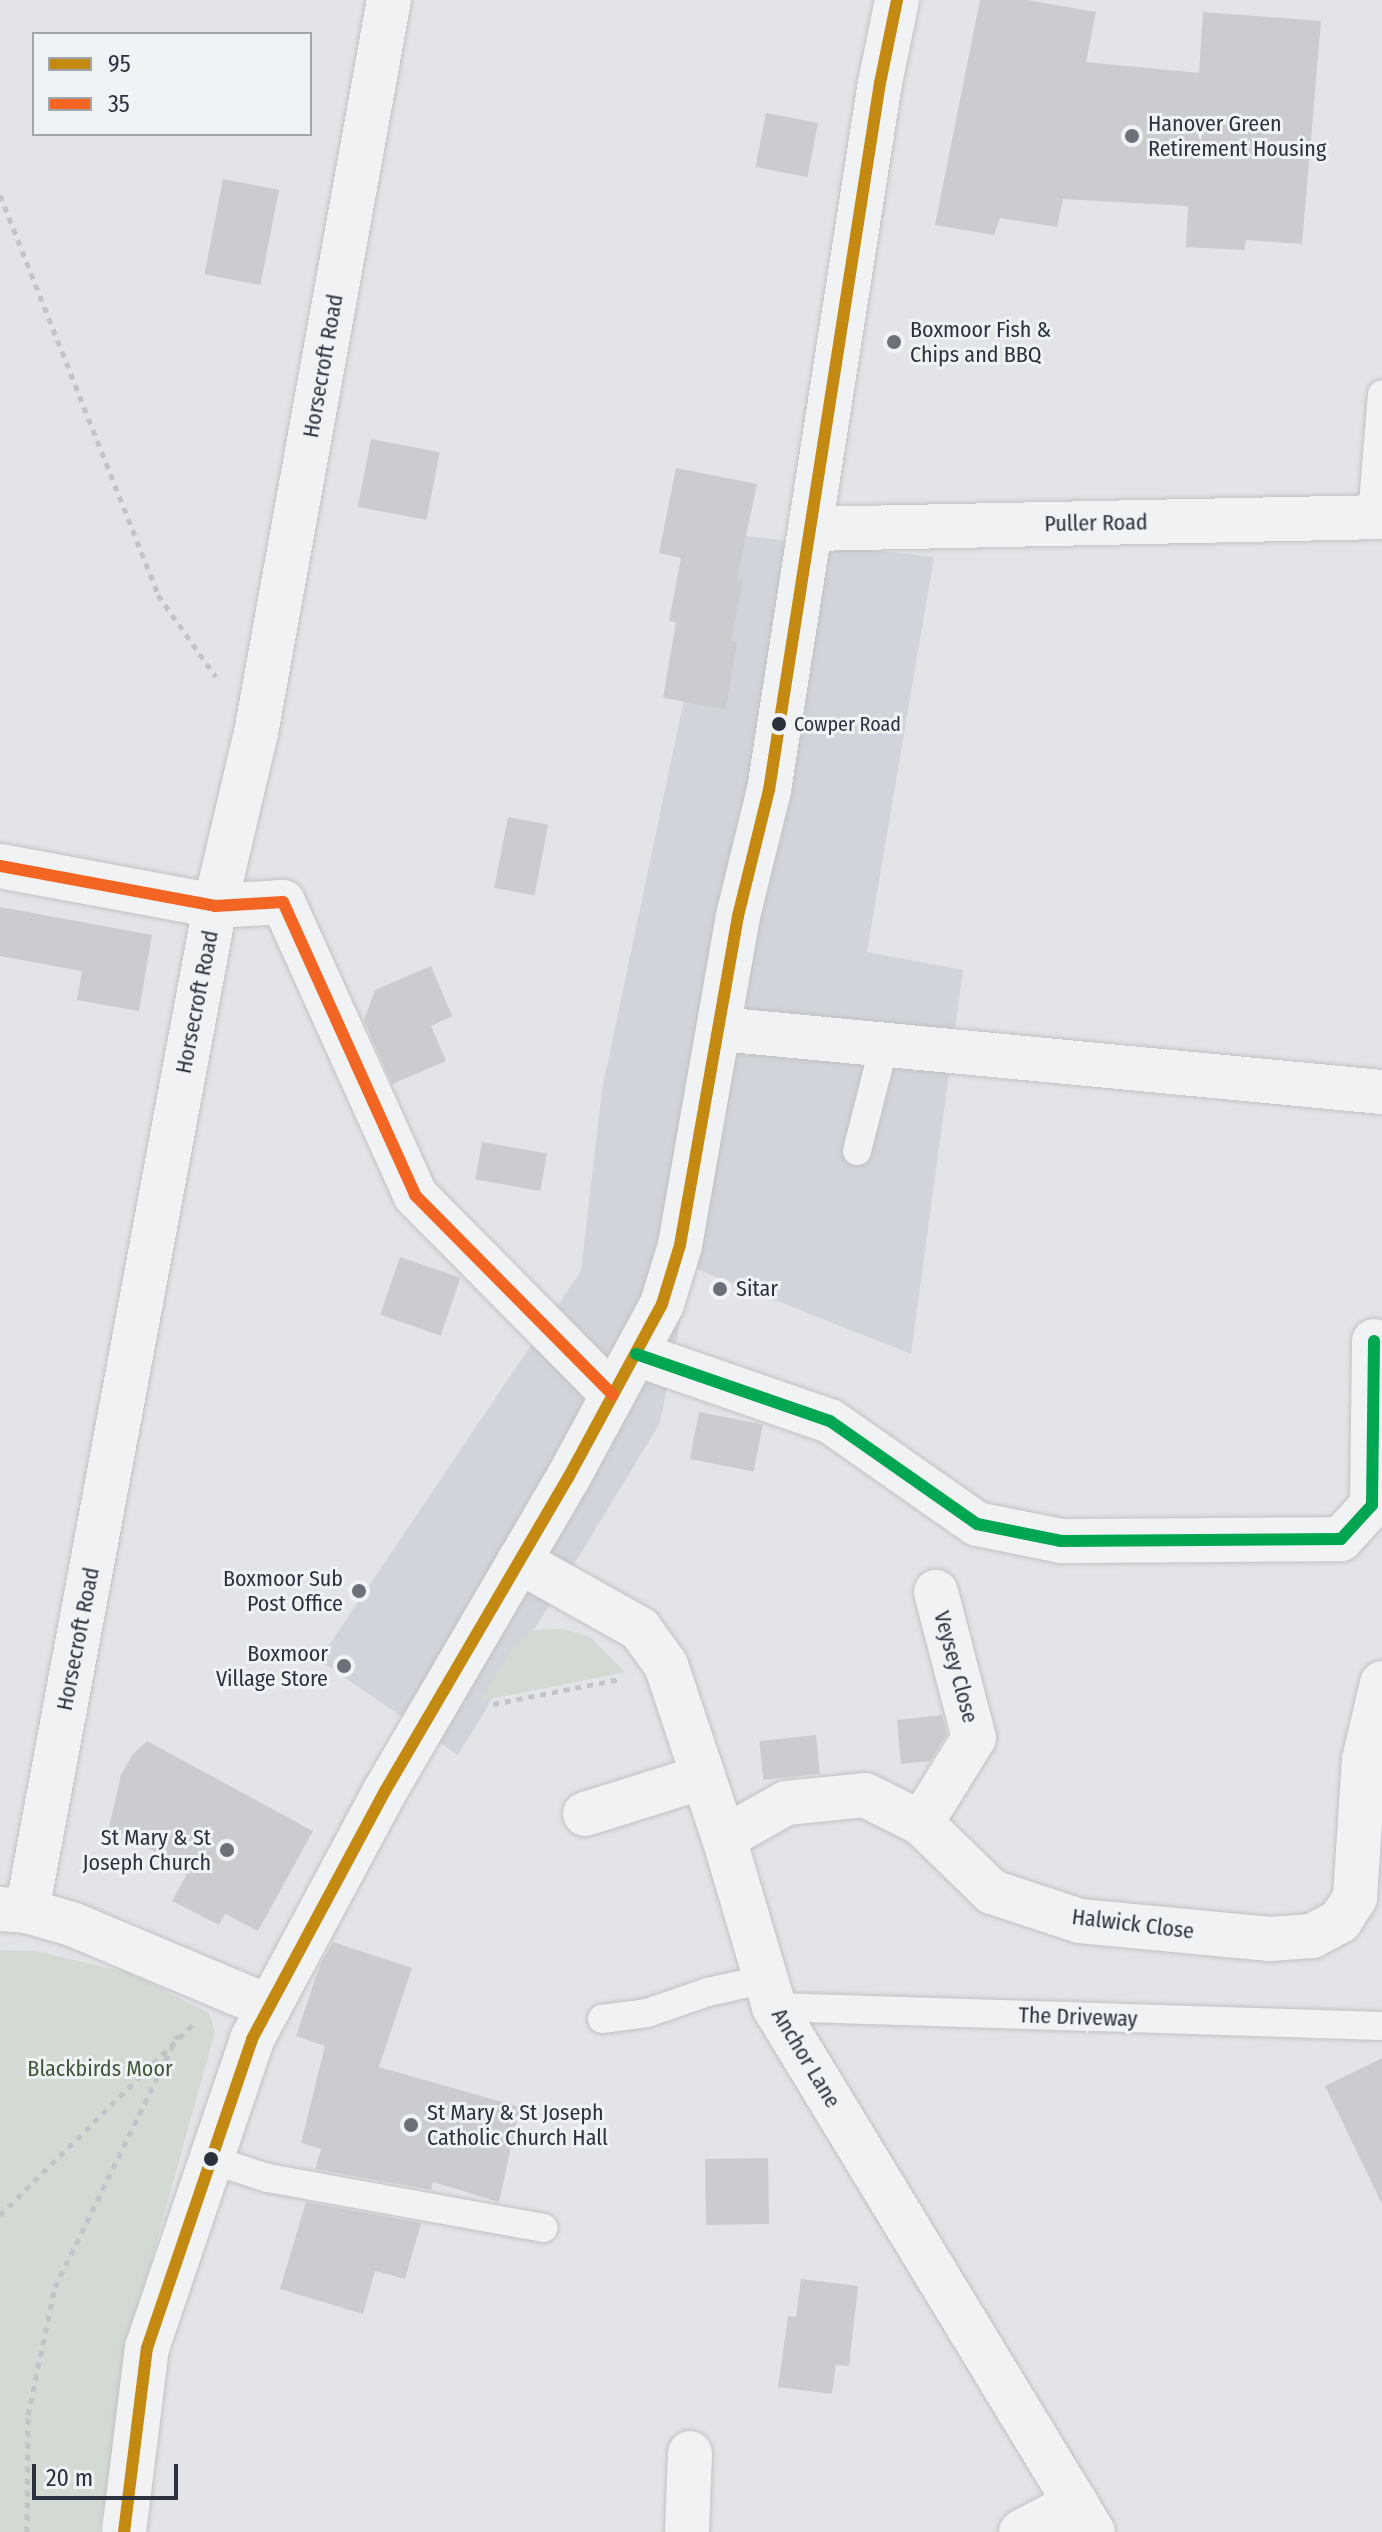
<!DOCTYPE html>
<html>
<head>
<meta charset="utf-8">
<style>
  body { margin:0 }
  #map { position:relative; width:1382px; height:2532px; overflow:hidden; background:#e2e4e7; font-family:"Fira Sans Condensed",sans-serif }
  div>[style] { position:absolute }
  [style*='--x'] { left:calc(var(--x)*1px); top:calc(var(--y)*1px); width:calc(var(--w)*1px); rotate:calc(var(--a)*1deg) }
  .built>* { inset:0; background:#d1d4da }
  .green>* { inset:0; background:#d3dad3 }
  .building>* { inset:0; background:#cbcccf; transform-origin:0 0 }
  .path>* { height:5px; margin-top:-2.5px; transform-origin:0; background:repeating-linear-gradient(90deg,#c2c5c7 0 6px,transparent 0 12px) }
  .roads { filter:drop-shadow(0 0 2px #c1c2c5) drop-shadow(0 0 2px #c1c2c5) }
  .service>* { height:28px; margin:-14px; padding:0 14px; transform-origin:14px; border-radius:14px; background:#f1f2f4 }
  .minor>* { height:44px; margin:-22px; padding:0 22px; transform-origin:22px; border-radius:22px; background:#f1f2f4 }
  .tertiary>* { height:44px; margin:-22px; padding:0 22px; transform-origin:22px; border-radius:22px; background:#f1f2f4 }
  .bus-1>* { height:12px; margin:-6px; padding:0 6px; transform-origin:6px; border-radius:6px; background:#c48910 }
  .bus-2>* { height:12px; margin:-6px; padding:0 6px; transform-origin:6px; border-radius:6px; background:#f26522 }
  .bus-3>* { height:12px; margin:-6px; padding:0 6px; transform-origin:6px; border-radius:6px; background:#00a651 }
  .dots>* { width:22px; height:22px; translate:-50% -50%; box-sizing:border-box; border:4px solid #f0f3f6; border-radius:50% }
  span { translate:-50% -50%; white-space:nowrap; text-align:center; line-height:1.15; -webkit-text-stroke:6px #f0f3f6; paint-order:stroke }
  .bus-label { font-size:20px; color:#2b323e }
  .left { translate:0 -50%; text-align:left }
  .poi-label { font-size:22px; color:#2b323e }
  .right { translate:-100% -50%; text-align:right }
  .street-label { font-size:22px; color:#2b323e }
  .park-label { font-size:22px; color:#40583a }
  .legend { position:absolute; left:32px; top:32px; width:280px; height:104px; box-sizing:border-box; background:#f0f3f6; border:2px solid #a1a6ac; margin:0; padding:10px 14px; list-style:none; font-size:24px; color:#2b323e }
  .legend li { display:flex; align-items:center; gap:16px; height:40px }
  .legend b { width:40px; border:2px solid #a1a6ac }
  .scale { position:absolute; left:32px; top:2464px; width:146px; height:36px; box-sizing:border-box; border:4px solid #2b323e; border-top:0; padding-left:10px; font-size:24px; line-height:28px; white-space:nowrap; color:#2b323e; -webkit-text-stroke:6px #f0f3f6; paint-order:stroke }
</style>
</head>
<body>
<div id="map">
  <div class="built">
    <i style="clip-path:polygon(719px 533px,934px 557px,867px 952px,963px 970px,911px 1354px,691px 1267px,660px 1423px,458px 1755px,319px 1660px,581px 1271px,602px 1090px)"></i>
  </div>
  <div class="green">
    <i style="clip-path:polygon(563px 1629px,590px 1637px,625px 1672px,480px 1701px,512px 1649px,533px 1630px)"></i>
    <i style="clip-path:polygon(0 1950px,35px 1951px,130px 1973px,209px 2013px,215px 2032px,129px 2340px,99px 2532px,0 2532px)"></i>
  </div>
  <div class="building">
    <i style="clip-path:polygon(980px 0,1027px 0,1096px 12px,1086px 62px,1199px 73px,1203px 12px,1321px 21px,1302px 244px,1246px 240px,1244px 250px,1186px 247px,1188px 206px,1063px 199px,1057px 227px,1000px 218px,994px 235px,935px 225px)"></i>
    <i style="left:766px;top:113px;width:53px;height:55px;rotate:11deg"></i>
    <i style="left:223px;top:179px;width:57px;height:97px;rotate:11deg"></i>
    <i style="left:371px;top:439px;width:70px;height:69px;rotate:11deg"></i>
    <i style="clip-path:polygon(676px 468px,757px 484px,737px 579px,743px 580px,731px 641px,737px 642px,726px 709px,663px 698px,676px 622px,669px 621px,681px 558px,659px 553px)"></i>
    <i style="left:508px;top:817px;width:41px;height:72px;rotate:11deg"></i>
    <i style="clip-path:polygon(0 907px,152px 935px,139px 1011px,77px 1000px,82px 971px,0 956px)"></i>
    <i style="clip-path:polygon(431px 966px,452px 1016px,431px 1026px,446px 1061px,392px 1084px,364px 1020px,375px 990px)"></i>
    <i style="left:482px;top:1142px;width:66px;height:38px;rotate:10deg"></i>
    <i style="left:400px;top:1257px;width:64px;height:61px;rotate:19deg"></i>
    <i style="left:699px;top:1412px;width:65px;height:48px;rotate:11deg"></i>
    <i style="clip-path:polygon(942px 1715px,947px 1734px,930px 1761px,901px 1764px,897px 1720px)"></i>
    <i style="left:816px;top:1735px;width:39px;height:57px;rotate:84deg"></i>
    <i style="clip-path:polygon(147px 1741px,313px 1831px,258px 1931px,225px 1914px,219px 1925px,172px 1901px,189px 1870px,109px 1827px,121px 1775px,133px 1754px)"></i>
    <i style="clip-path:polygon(333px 1942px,412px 1968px,379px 2067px,520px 2107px,499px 2202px,433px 2182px,431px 2190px,315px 2169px,321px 2149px,301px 2143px,325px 2046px,296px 2036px,320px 1965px)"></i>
    <i style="clip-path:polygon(1382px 2058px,1382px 2204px,1325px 2086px)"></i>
    <i style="left:768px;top:2158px;width:66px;height:63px;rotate:89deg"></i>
    <i style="clip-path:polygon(306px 2202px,421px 2223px,405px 2279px,375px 2271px,363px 2314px,280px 2289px)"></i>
    <i style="clip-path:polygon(801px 2279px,858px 2286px,849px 2366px,836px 2365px,832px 2394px,778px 2387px,788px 2316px,796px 2317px)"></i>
  </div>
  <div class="path">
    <i style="--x:0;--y:195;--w:430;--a:68.4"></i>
    <i style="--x:158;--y:595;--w:100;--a:54.7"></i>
    <i style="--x:493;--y:1704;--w:129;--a:-11.1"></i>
    <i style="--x:0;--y:2215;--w:272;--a:-44.7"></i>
    <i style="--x:27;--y:2532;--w:117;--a:-89.5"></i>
    <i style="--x:28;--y:2415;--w:131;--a:-78.1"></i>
    <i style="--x:55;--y:2287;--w:280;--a:-64"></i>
  </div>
  <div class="roads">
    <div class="service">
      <i style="--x:1372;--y:517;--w:123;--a:-85.4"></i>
      <i style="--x:857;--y:1151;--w:109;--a:-75.7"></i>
      <i style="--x:774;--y:2007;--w:608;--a:1.79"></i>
      <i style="--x:602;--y:2019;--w:45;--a:-7.6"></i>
      <i style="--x:647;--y:2013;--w:65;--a:-19"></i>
      <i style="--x:708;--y:1992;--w:59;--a:-12.6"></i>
      <i style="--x:209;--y:2159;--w:62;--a:17.9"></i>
      <i style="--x:268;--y:2178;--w:280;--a:10.3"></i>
    </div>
    <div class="minor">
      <i style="--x:810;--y:529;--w:572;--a:-1.2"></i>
      <i style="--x:0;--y:866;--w:219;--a:10.5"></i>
      <i style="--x:215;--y:906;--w:68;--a:-3.4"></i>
      <i style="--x:283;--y:902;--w:321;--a:65.7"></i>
      <i style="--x:415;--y:1195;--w:281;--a:45.3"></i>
      <i style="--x:720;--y:1029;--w:665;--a:5.44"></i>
      <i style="--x:636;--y:1354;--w:205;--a:19.1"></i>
      <i style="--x:830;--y:1421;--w:179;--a:35"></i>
      <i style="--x:977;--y:1524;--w:86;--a:11.4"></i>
      <i style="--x:1061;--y:1541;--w:280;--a:-0.4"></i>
      <i style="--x:1341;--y:1539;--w:46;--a:-47.6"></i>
      <i style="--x:1372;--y:1505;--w:164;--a:-89.3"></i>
      <i style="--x:585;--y:1814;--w:124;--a:-17.4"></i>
      <i style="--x:921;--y:1823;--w:100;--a:-58.1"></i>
      <i style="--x:974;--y:1738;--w:151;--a:-104.6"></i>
      <i style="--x:724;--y:1838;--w:71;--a:-29.4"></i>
      <i style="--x:786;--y:1803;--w:79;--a:-5.8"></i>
      <i style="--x:865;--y:1795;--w:63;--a:26.6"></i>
      <i style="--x:921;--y:1823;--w:99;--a:44.2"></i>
      <i style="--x:992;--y:1892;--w:93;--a:18.2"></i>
      <i style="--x:1080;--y:1921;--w:191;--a:5.4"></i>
      <i style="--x:1270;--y:1939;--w:42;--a:-4.1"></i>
      <i style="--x:1312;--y:1936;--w:32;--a:-28"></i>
      <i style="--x:1340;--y:1921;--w:27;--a:-57"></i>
      <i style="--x:1355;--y:1898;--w:138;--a:-86.3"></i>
      <i style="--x:1364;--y:1760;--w:79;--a:-76.8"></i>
      <i style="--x:0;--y:1909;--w:27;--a:4"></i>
      <i style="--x:27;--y:1911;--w:47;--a:16.1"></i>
      <i style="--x:72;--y:1924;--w:214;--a:22.8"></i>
      <i style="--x:27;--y:1911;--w:1022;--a:-79.4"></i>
      <i style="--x:215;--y:906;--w:178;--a:-76.7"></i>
      <i style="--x:256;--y:733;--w:745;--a:-79.72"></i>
      <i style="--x:687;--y:2532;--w:79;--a:-87.8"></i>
      <i style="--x:1021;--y:2532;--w:62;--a:-27.8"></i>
    </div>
    <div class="tertiary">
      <i style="--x:519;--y:1561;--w:139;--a:29.3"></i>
      <i style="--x:640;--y:1629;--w:44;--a:54.2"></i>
      <i style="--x:666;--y:1665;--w:182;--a:71.5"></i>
      <i style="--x:724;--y:1838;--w:176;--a:73.5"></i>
      <i style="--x:774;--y:2007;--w:614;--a:58.72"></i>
      <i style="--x:124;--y:2532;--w:185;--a:-82.9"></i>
      <i style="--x:147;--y:2348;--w:326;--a:-71.2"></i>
      <i style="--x:252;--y:2039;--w:281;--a:-61.8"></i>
      <i style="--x:385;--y:1791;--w:363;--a:-59.7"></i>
      <i style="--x:568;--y:1478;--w:198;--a:-61.6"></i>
      <i style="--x:662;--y:1304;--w:62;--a:-73"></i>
      <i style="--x:680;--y:1245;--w:334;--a:-80"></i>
      <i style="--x:738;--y:916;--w:130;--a:-76.2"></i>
      <i style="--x:769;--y:790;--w:716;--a:-81.08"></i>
      <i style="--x:880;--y:83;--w:85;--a:-78.4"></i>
    </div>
  </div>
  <div class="bus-1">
    <i style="--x:124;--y:2532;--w:185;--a:-82.9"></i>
    <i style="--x:147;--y:2348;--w:326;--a:-71.2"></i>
    <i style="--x:252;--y:2039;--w:281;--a:-61.8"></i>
    <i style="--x:385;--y:1791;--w:363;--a:-59.7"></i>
    <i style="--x:568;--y:1478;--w:198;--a:-61.6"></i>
    <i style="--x:662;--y:1304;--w:62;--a:-73"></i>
    <i style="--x:680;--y:1245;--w:334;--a:-80"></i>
    <i style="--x:738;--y:916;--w:130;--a:-76.2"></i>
    <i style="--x:769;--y:790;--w:716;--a:-81.08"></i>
    <i style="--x:880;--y:83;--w:85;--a:-78.4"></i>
  </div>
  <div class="bus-2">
    <i style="--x:0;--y:866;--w:219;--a:10.5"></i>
    <i style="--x:215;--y:906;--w:68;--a:-3.4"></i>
    <i style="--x:283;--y:902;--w:321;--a:65.7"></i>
    <i style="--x:415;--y:1195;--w:281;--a:45.3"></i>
  </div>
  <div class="bus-3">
    <i style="--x:636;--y:1354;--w:205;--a:19.1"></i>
    <i style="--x:830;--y:1421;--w:179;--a:35"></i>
    <i style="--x:977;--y:1524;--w:86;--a:11.4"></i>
    <i style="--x:1061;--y:1541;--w:280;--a:-0.4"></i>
    <i style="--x:1341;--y:1539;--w:46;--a:-47.6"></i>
    <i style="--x:1372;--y:1505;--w:164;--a:-89.3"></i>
  </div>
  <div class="dots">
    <i style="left:1132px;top:136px;background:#6b7079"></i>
    <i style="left:894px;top:342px;background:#6b7079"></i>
    <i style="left:779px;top:724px;background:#2b323e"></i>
    <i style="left:720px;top:1289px;background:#6b7079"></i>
    <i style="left:359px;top:1591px;background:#6b7079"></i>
    <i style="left:344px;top:1666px;background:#6b7079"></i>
    <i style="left:227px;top:1850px;background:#6b7079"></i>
    <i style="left:411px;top:2125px;background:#6b7079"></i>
    <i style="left:211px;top:2159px;background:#2b323e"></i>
  </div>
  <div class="bus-label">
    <span class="left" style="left:794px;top:724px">Cowper Road</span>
  </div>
  <div class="poi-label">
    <span class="left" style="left:1148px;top:136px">Hanover Green<br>Retirement Housing</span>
    <span class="left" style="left:910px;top:342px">Boxmoor Fish &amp;<br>Chips and BBQ</span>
    <span class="left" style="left:736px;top:1289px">Sitar</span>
    <span class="right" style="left:343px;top:1591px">Boxmoor Sub<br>Post Office</span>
    <span class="right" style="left:328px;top:1666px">Boxmoor<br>Village Store</span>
    <span class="right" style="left:211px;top:1850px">St Mary &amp; St<br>Joseph Church</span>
    <span class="left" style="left:427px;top:2125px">St Mary &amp; St Joseph<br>Catholic Church Hall</span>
  </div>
  <div class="street-label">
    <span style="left:323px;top:366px;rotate:-80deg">Horsecroft Road</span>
    <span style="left:1096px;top:523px;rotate:-1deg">Puller Road</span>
    <span style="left:197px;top:1002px;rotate:-79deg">Horsecroft Road</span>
    <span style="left:78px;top:1639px;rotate:-79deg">Horsecroft Road</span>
    <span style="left:956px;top:1667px;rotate:75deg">Veysey Close</span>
    <span style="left:1133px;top:1924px;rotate:7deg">Halwick Close</span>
    <span style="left:1078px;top:2017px;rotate:2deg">The Driveway</span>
    <span style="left:806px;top:2058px;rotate:59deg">Anchor Lane</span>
  </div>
  <div class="park-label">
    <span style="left:100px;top:2069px">Blackbirds Moor</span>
  </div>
  <ul class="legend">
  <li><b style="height:10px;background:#c48910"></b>95</li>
  <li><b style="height:10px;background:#f26522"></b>35</li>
  </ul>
  <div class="scale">20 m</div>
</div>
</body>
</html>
